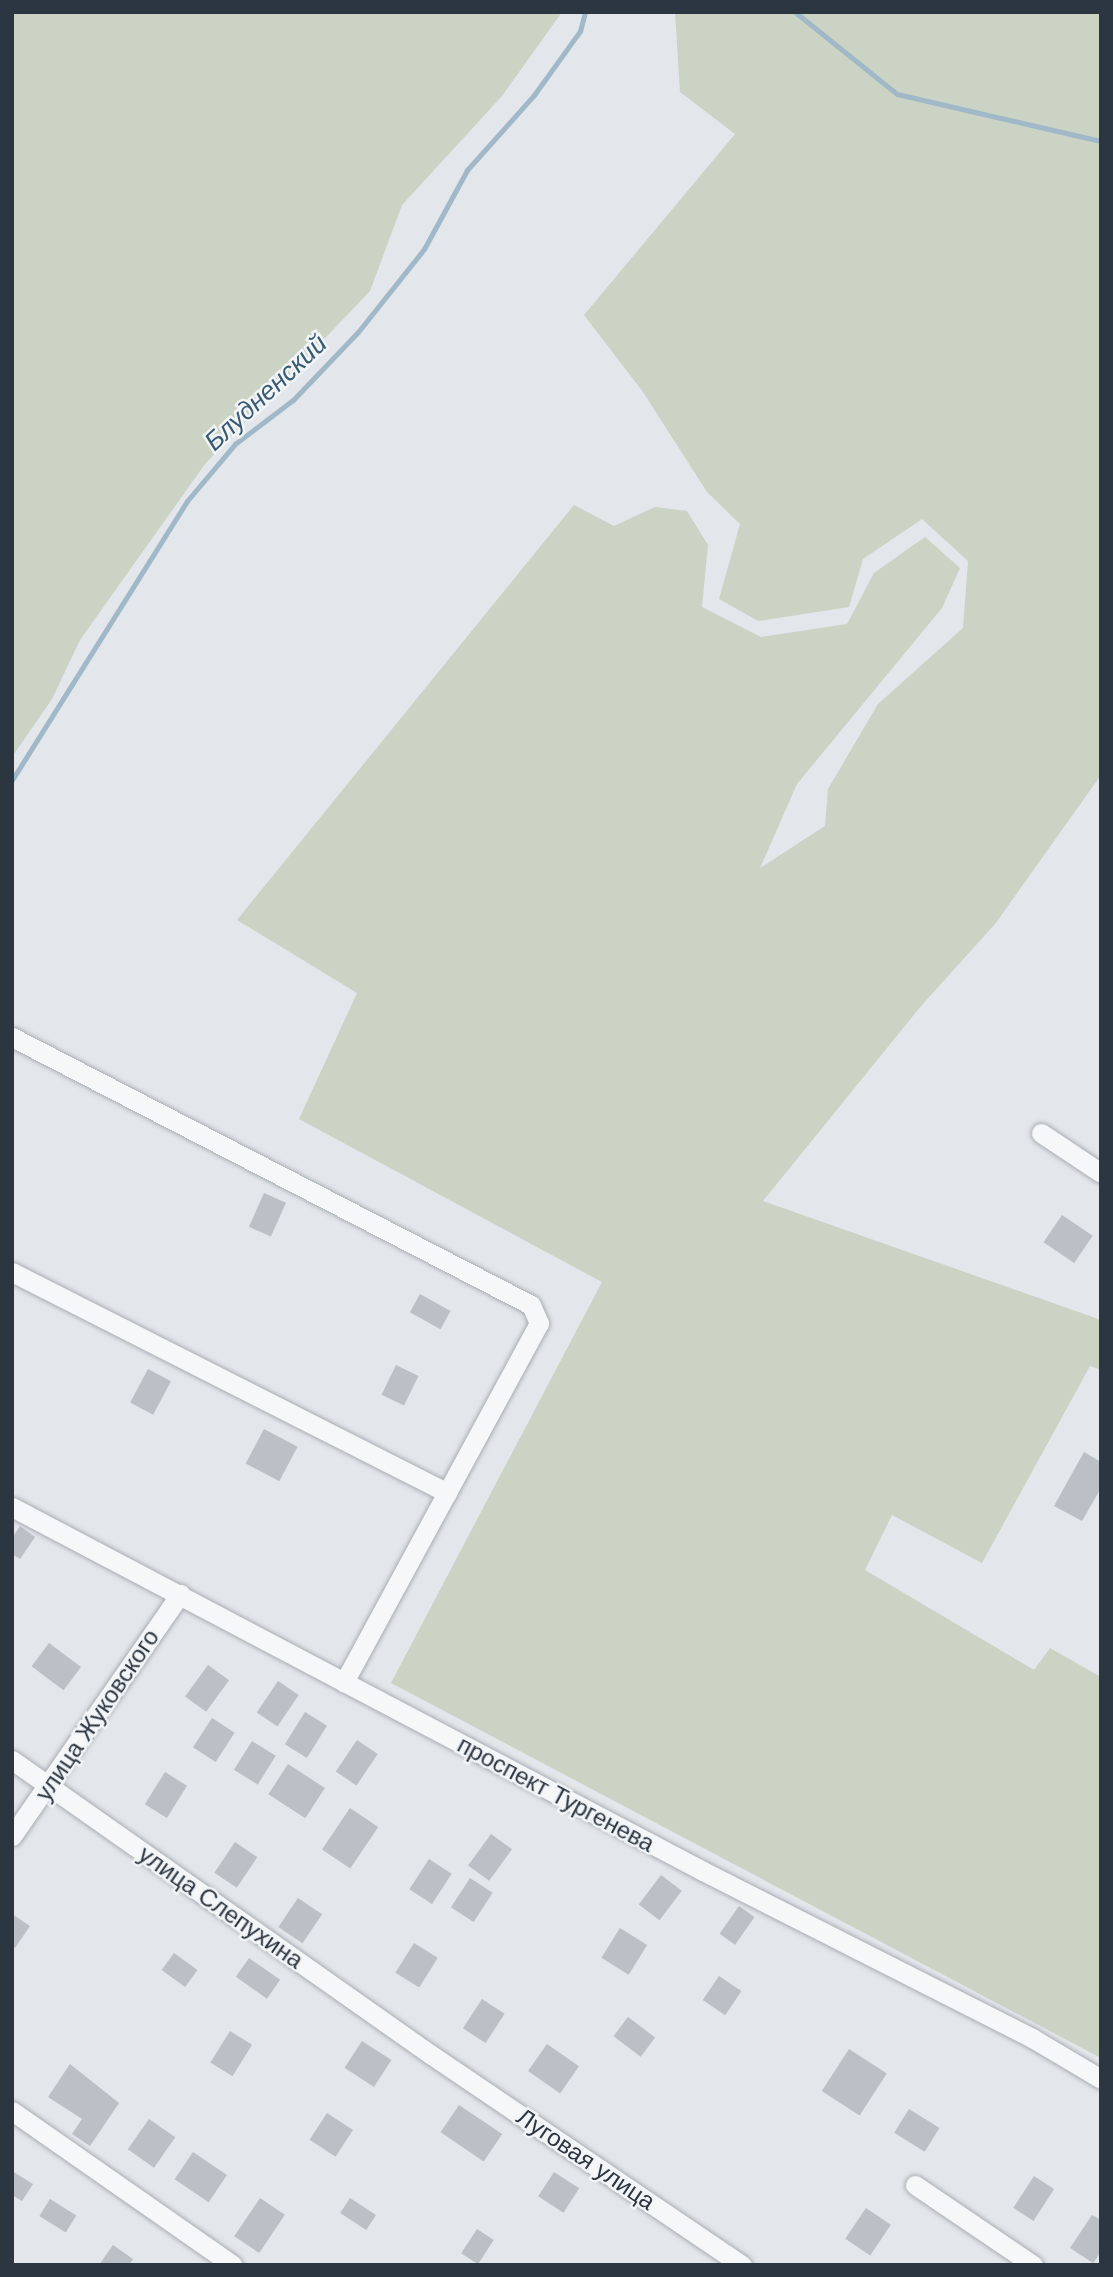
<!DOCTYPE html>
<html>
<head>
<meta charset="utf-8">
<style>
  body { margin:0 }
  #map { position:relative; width:1113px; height:2277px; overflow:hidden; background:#e3e6ea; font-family:Helvetica,sans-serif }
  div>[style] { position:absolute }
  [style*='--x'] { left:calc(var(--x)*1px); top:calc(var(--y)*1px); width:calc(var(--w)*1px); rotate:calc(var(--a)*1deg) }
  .green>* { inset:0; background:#cad3c4 }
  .stream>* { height:5px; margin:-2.5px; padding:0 2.5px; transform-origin:2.5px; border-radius:2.5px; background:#a0b8c7 }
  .building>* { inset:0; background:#bac0c6; transform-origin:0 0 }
  .roads { filter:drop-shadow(0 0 2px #a8aeb4) drop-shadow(0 0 2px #a8aeb4) }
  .minor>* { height:19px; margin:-9.5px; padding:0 9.5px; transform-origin:9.5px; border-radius:9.5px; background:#f5f7f8 }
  span { translate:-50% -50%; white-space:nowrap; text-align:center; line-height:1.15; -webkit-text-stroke:5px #f2f5f7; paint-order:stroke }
  .street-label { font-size:24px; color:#2c3641 }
  .water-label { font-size:26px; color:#395a72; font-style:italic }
  .frame { position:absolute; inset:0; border:14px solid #2c3641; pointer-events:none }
</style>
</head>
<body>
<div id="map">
  <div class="green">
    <i style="clip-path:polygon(12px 12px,562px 12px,502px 96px,402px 205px,370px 291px,205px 464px,80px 640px,52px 699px,12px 757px)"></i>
    <i style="clip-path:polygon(675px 12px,1101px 12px,1101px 775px,995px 924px,921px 1006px,763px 1201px,1101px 1320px,1101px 1370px,1090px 1366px,982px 1563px,892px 1515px,865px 1570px,1034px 1670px,1050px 1648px,1101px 1677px,1101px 2058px,391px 1683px,602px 1282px,299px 1119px,357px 993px,237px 920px,574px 505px,614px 526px,655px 507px,687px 511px,708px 545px,702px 607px,761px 637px,847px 624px,874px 573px,925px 537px,960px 568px,942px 608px,797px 784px,760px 868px,825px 826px,828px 789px,878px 704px,963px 628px,968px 561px,922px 519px,863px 559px,849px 607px,758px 621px,719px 599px,740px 524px,707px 492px,643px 392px,584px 315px,735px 134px,680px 92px)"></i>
  </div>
  <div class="stream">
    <i style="--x:795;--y:12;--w:131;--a:38.8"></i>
    <i style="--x:897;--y:94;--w:209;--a:13"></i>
    <i style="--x:12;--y:780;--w:329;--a:-57.9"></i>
    <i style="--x:187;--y:501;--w:75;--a:-49.9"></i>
    <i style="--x:235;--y:444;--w:73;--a:-37.2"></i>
    <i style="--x:293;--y:400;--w:94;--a:-46.3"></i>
    <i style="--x:358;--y:332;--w:106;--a:-51.5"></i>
    <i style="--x:424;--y:249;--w:90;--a:-61.4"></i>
    <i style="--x:467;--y:170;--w:101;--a:-48.2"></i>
    <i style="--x:534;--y:95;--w:79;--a:-54.3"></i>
    <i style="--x:580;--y:31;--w:20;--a:-75"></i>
  </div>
  <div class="building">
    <i style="left:264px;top:1193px;width:24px;height:37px;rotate:24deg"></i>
    <i style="left:1062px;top:1215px;width:37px;height:33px;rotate:34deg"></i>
    <i style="left:420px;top:1294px;width:35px;height:21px;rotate:29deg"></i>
    <i style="left:396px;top:1365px;width:25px;height:33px;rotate:26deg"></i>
    <i style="left:148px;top:1369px;width:26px;height:38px;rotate:28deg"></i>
    <i style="left:264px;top:1429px;width:38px;height:39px;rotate:28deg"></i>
    <i style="clip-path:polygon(1084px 1452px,1101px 1462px,1101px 1488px,1082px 1521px,1054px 1506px)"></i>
    <i style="clip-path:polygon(20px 1526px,35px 1537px,20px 1559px,12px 1554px,12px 1538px)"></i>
    <i style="left:49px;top:1643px;width:40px;height:29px;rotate:37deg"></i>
    <i style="left:208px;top:1665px;width:26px;height:39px;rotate:36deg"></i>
    <i style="left:278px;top:1681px;width:25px;height:38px;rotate:34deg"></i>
    <i style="left:305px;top:1712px;width:26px;height:38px;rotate:32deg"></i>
    <i style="left:212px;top:1718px;width:27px;height:35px;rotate:33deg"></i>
    <i style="left:357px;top:1740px;width:25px;height:38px;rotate:34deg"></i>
    <i style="left:252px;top:1741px;width:28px;height:34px;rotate:32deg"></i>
    <i style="left:288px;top:1764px;width:44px;height:36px;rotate:33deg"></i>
    <i style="left:165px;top:1772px;width:26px;height:38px;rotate:32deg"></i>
    <i style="left:350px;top:1808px;width:34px;height:50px;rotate:34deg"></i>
    <i style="left:491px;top:1834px;width:26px;height:39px;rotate:36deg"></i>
    <i style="left:235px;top:1842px;width:27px;height:37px;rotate:34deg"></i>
    <i style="left:429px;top:1859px;width:27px;height:36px;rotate:33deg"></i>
    <i style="left:661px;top:1875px;width:26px;height:37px;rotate:37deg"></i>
    <i style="left:470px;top:1878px;width:27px;height:35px;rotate:33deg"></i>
    <i style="left:298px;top:1898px;width:29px;height:35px;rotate:34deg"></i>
    <i style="left:739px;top:1906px;width:19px;height:34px;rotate:35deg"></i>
    <i style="clip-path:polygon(12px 1914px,30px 1926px,15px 1948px,12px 1945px)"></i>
    <i style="left:620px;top:1928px;width:32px;height:35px;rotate:32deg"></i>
    <i style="left:414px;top:1943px;width:28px;height:35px;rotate:32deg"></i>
    <i style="left:174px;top:1953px;width:29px;height:21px;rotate:36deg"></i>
    <i style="left:249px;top:1958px;width:38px;height:23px;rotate:35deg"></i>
    <i style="left:719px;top:1976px;width:27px;height:29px;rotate:34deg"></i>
    <i style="left:482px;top:1999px;width:27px;height:35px;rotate:33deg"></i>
    <i style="left:628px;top:2017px;width:34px;height:24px;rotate:37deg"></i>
    <i style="left:230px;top:2031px;width:26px;height:37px;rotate:32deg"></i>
    <i style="left:362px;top:2041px;width:35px;height:32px;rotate:33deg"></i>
    <i style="left:547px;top:2044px;width:39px;height:33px;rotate:35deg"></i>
    <i style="left:849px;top:2049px;width:45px;height:50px;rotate:33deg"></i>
    <i style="clip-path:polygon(70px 2064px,119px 2103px,90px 2146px,72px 2134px,82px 2119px,48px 2097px)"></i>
    <i style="left:459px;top:2105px;width:52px;height:33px;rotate:34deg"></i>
    <i style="left:909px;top:2109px;width:36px;height:28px;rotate:32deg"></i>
    <i style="left:327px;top:2113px;width:31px;height:32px;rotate:33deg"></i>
    <i style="left:149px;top:2119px;width:32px;height:37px;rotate:35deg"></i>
    <i style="left:193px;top:2152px;width:41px;height:33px;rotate:34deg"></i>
    <i style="clip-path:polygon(12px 2171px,33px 2184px,22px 2201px,12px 2195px)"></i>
    <i style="left:554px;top:2172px;width:30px;height:29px;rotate:33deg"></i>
    <i style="left:1034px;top:2176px;width:24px;height:38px;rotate:33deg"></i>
    <i style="left:260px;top:2198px;width:30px;height:46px;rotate:34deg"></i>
    <i style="left:350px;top:2198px;width:31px;height:18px;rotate:33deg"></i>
    <i style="left:50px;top:2199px;width:31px;height:20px;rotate:32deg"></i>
    <i style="left:866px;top:2208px;width:30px;height:37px;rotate:34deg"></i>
    <i style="clip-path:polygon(1092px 2215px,1101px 2220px,1101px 2252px,1093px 2263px,1070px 2248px)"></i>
    <i style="left:477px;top:2229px;width:20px;height:29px;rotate:33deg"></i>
    <i style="clip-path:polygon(113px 2245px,133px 2259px,129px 2265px,99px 2265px)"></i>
  </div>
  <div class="roads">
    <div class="minor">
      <i style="--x:12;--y:1037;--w:584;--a:27.31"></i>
      <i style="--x:531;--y:1305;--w:20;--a:66"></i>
      <i style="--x:539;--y:1323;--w:409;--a:118.5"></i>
      <i style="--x:1041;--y:1133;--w:72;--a:33.7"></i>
      <i style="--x:12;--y:1272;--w:488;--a:26.9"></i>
      <i style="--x:12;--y:1507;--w:781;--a:27.78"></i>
      <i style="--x:703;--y:1871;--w:369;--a:26.9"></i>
      <i style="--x:1032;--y:2038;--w:80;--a:30.7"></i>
      <i style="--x:12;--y:1760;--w:511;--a:35.12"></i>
      <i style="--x:430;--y:2054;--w:377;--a:34.1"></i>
      <i style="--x:12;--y:1836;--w:295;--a:-55.2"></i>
      <i style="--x:12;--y:2111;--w:269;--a:34.9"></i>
      <i style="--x:915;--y:2185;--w:143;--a:34.1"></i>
    </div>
  </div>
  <div class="street-label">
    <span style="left:97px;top:1715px;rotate:-56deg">улица Жуковского</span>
    <span style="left:556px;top:1794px;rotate:28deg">проспект Тургенева</span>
    <span style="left:221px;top:1907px;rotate:35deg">улица Слепухина</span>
    <span style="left:586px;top:2159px;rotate:34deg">Луговая улица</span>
  </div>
  <div class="water-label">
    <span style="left:266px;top:393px;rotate:-43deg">Блудненский</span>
  </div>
  <div class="frame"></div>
</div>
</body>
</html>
